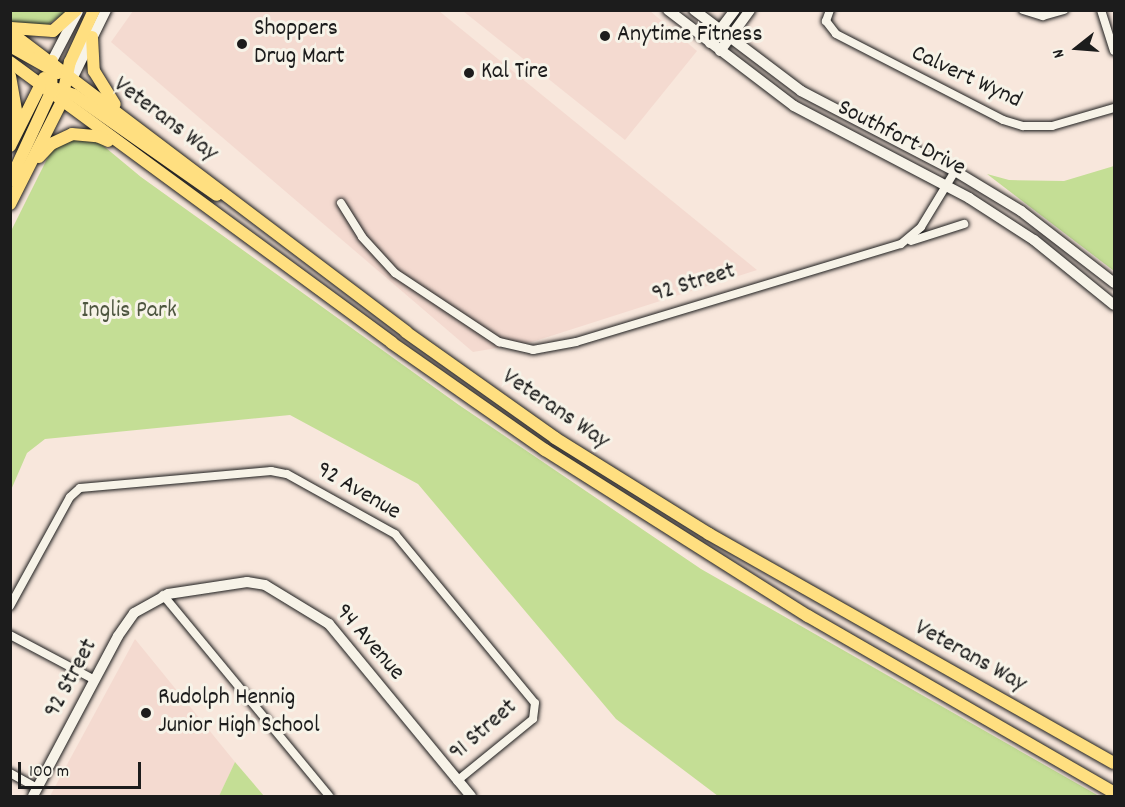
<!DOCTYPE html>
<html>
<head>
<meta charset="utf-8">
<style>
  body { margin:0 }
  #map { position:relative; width:1125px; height:807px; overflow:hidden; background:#f8e7dc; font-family:Dekko,sans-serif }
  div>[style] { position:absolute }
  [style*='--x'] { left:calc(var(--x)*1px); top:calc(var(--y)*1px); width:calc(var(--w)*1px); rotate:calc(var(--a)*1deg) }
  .built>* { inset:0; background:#f4dad0 }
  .green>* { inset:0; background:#c4de95 }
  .roads { filter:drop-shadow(0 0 2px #1c1c1c) drop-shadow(0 0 2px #1c1c1c) }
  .street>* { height:8px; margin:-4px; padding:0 4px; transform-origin:4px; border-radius:4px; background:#f7f3e8 }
  .secondary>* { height:10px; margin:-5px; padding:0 5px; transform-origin:5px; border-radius:5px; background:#f7f3e8 }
  .primary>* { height:12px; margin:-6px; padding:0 6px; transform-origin:6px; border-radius:6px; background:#ffdf80 }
  .dots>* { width:16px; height:16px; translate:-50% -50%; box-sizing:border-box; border:3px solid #f7f3e8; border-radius:50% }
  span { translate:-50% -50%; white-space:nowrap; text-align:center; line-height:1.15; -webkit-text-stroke:6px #f7f3e8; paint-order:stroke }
  .poi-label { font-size:24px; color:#1c1c1c }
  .left { translate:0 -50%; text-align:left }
  .street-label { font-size:24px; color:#1c1c1c }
  .park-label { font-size:24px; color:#4e5640 }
  .frame { position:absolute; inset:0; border:12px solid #1c1c1c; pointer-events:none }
  .north { position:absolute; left:1047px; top:18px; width:60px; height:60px; -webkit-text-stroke:4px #f7f3e8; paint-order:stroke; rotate:253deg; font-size:16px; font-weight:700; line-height:24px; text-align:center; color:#1c1c1c }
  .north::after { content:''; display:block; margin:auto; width:21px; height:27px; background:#1c1c1c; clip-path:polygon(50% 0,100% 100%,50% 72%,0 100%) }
  .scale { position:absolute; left:18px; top:762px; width:123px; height:27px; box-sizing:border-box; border:3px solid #1c1c1c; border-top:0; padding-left:8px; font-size:18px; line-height:21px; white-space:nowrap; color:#1c1c1c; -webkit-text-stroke:4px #f7f3e8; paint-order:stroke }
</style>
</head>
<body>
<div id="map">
  <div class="built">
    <i style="clip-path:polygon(133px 11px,439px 11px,757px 270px,532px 342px,473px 352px,111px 42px)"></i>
    <i style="clip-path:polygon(463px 11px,650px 11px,697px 51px,625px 140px)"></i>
    <i style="clip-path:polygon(135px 639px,235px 762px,219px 796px,50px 796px)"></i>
  </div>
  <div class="green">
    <i style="clip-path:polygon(10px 11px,68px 11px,47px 25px,15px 24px,11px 22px)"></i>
    <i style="clip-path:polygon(86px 138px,100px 143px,141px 177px,459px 405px,701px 569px,1099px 796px,718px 796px,616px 719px,418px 484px,290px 415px,45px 439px,27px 453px,11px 490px,11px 231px,52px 149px,72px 139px)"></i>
    <i style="clip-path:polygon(1114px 166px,1114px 271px,987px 174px,1009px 180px,1064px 181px)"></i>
    <i style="clip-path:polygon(235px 762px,264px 796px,219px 796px)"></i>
  </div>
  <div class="roads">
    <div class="street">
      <i style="--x:830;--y:10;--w:12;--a:110"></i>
      <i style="--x:826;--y:21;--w:16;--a:52"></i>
      <i style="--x:836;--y:34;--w:188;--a:27.2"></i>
      <i style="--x:1003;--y:120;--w:21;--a:17"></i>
      <i style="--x:1023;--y:126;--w:29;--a:0"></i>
      <i style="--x:1052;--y:126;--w:65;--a:-16.2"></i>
      <i style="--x:1023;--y:10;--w:21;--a:17"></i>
      <i style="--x:1043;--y:16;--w:22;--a:-16"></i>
      <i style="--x:1101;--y:10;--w:43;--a:72.4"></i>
      <i style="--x:341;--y:203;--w:40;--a:58"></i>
      <i style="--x:362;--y:237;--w:49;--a:47.5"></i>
      <i style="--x:395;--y:273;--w:125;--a:33.6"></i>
      <i style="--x:499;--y:342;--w:35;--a:13"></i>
      <i style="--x:533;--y:350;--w:44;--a:-10.5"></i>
      <i style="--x:576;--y:342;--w:339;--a:-16.8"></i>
      <i style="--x:901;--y:244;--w:26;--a:-40"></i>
      <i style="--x:921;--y:227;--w:66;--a:-58.7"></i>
      <i style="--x:911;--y:241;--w:56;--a:-17.8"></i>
      <i style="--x:163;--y:595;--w:261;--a:50.4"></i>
      <i style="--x:10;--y:606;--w:124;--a:-61.2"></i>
      <i style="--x:70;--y:497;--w:13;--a:-42"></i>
      <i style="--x:80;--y:488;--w:192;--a:-5.1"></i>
      <i style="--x:271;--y:471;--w:16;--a:11"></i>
      <i style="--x:287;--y:474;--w:124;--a:29.1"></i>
      <i style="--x:395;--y:534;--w:219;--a:50.4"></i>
      <i style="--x:535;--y:703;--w:16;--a:97"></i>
      <i style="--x:533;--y:719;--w:98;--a:140.8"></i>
      <i style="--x:10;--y:635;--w:96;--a:27.9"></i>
      <i style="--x:10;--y:773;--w:31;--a:29"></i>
    </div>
    <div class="secondary">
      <i style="--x:668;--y:10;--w:158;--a:37.3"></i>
      <i style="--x:794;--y:106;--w:198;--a:27.7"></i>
      <i style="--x:969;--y:198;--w:77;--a:32.9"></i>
      <i style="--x:1034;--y:240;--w:103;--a:39.1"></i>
      <i style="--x:694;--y:10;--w:134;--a:37.1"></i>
      <i style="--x:801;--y:91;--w:174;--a:27.5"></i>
      <i style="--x:955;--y:171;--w:77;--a:31.2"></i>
      <i style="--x:1021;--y:211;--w:118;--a:37.7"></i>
      <i style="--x:710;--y:43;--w:41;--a:-52.9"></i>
      <i style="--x:720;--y:51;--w:51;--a:-53.8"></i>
      <i style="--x:52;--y:61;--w:56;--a:-62.5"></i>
      <i style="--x:73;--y:77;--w:75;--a:-63.8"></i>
      <i style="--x:33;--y:796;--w:181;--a:-62"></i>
      <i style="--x:118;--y:636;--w:28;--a:-55"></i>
      <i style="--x:134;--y:613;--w:39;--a:-29"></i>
      <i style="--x:168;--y:594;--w:80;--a:-8.6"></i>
      <i style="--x:247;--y:582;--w:18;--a:9"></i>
      <i style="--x:265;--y:585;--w:75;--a:31.4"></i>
      <i style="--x:329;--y:624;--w:223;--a:50.5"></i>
    </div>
    <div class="primary">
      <i style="--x:11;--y:28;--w:42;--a:4.1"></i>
      <i style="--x:53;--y:31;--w:31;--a:-42"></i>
      <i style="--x:10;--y:32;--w:497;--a:37.1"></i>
      <i style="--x:406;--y:332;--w:183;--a:35.4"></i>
      <i style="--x:555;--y:438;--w:181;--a:31.9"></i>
      <i style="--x:709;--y:534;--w:465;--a:29.5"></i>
      <i style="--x:92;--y:37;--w:34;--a:87"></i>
      <i style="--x:94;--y:71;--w:39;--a:58"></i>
      <i style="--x:10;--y:46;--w:55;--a:29.4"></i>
      <i style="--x:10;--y:62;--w:474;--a:36.3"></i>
      <i style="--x:392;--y:343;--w:187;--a:35"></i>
      <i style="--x:545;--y:450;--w:311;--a:32.3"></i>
      <i style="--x:808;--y:616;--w:354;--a:30"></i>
      <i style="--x:10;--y:76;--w:36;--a:80"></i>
      <i style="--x:16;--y:111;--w:23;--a:105"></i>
      <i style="--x:51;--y:87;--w:24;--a:19"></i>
      <i style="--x:74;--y:95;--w:174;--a:35"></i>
      <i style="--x:62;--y:99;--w:38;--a:-78"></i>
      <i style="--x:70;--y:62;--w:57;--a:-65.2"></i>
      <i style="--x:10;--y:146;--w:76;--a:-63.4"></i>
      <i style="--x:39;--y:157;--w:18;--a:-47"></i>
      <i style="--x:51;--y:144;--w:23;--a:-25"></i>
      <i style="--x:72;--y:134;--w:25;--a:5"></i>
      <i style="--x:97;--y:136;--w:12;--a:24"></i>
      <i style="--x:10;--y:181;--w:98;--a:-65.3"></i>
      <i style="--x:51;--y:92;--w:31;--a:-88"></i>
      <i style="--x:10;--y:204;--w:122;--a:-63.2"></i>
    </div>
  </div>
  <div class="dots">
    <i style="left:605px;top:36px;background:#1c1c1c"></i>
    <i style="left:242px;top:44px;background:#1c1c1c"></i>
    <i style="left:469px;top:73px;background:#1c1c1c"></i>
    <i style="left:146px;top:713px;background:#1c1c1c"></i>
  </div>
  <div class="poi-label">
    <span class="left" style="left:254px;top:44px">Shoppers<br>Drug Mart</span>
    <span class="left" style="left:617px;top:36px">Anytime Fitness</span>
    <span class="left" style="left:481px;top:73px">Kal Tire</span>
    <span class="left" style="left:158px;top:713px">Rudolph Hennig<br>Junior High School</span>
  </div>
  <div class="street-label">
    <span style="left:966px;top:78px;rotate:25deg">Calvert Wynd</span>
    <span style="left:165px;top:120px;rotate:37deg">Veterans Way</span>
    <span style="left:901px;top:139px;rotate:27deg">Southfort Drive</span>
    <span style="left:694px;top:284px;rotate:-17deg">92 Street</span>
    <span style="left:555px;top:410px;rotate:34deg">Veterans Way</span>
    <span style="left:358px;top:492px;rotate:30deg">92 Avenue</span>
    <span style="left:369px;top:643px;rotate:49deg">94 Avenue</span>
    <span style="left:970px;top:657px;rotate:29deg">Veterans Way</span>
    <span style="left:72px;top:679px;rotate:-62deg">92 Street</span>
    <span style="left:484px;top:731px;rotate:-41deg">91 Street</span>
  </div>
  <div class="park-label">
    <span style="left:129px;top:312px">Inglis Park</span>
  </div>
  <div class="frame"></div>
  <div class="north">N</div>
  <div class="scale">100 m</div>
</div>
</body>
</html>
